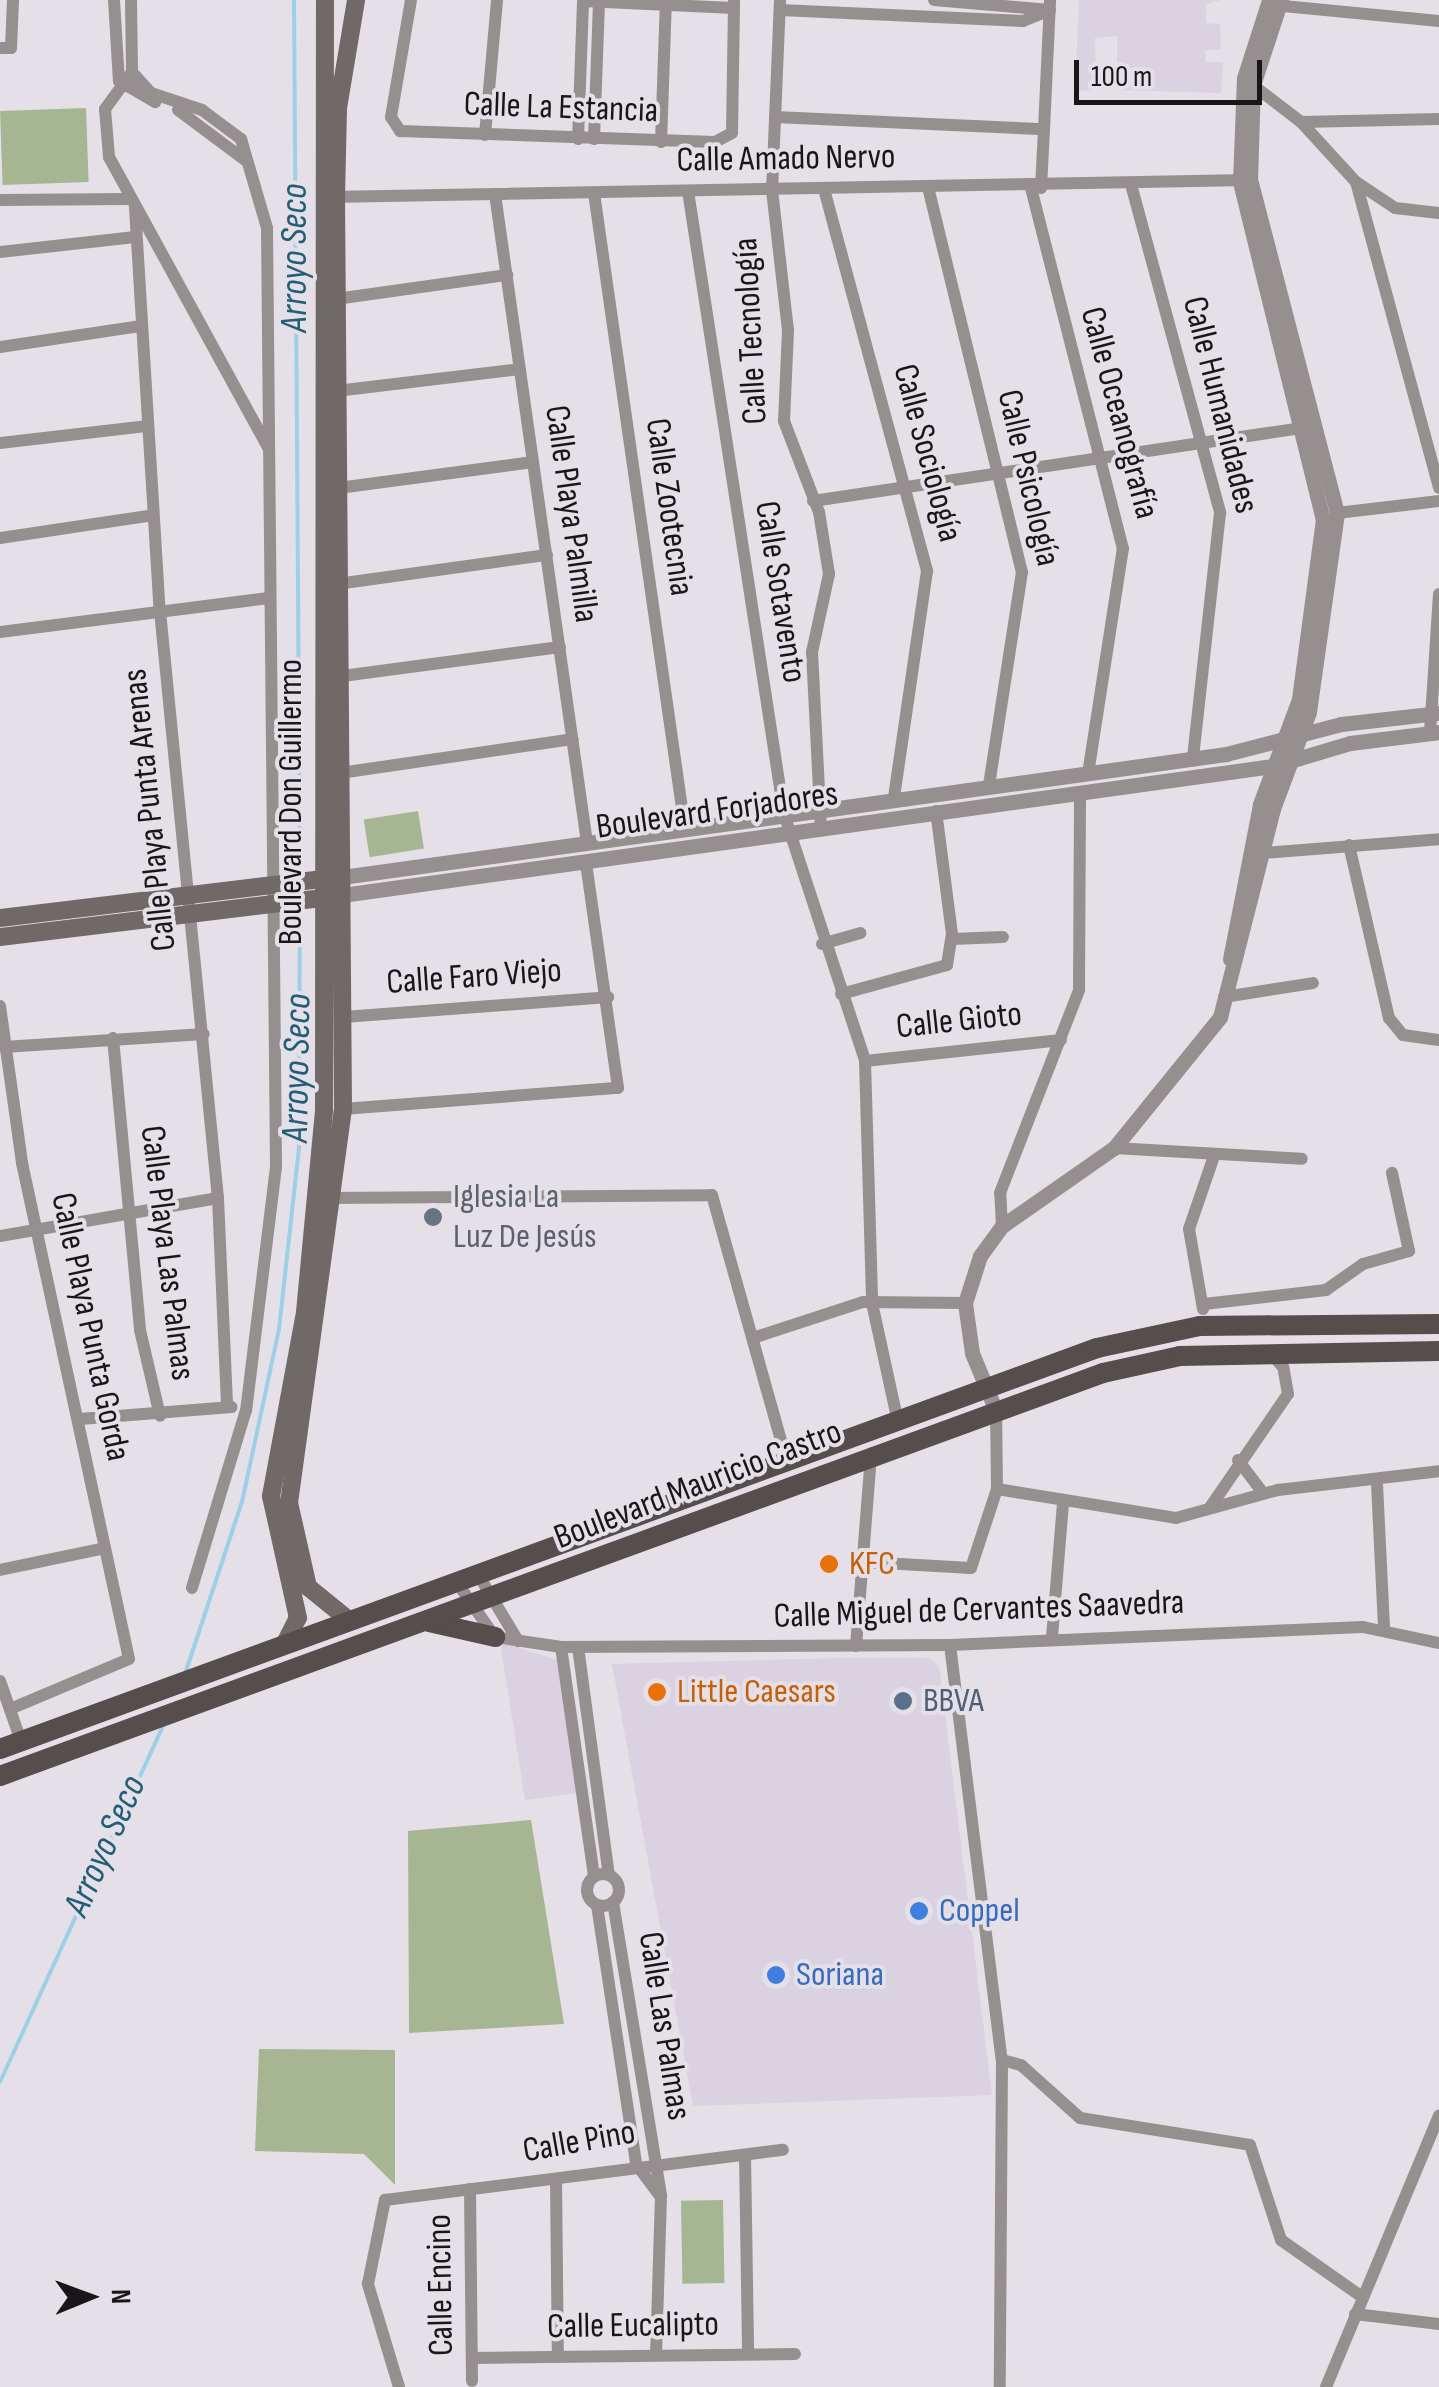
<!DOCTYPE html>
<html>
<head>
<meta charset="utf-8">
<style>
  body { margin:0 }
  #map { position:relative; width:1439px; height:2387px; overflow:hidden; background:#e5dfe8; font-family:"Sofia Sans Condensed",sans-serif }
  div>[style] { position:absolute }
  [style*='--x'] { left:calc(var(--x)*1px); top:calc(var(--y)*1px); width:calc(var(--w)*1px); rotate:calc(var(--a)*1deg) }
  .built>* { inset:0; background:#dad1e1 }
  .green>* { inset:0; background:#a6b693; transform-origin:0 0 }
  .stream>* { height:4px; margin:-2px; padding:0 2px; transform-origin:2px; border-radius:2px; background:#9dd0e7 }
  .minor>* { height:12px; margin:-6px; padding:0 6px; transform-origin:6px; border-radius:6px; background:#95908f }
  .minor>.ring { margin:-6px; padding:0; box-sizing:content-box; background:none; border:12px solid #95908f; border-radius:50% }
  .tertiary>* { height:15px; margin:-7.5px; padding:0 7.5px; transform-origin:7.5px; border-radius:7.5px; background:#95908f }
  .secondary>* { height:18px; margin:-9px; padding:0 9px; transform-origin:9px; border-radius:9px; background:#706967 }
  .primary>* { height:20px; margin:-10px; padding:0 10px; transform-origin:10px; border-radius:10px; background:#564e4c }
  .dots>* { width:28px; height:28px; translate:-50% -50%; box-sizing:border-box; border:5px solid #e5dfe8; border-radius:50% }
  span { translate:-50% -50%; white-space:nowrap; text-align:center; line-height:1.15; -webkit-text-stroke:8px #e5dfe8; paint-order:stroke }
  .street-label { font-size:35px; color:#181619 }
  .worship-label { font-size:35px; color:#5b616d }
  .left { translate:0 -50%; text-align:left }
  .food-label { font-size:35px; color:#c56008 }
  .service-label { font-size:35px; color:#4e5e75 }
  .shop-label { font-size:35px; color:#366cbe }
  .water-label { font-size:38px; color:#215e77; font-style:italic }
  .north { position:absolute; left:40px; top:2247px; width:100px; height:100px; -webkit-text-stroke:8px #e5dfe8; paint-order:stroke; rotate:89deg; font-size:28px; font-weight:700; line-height:40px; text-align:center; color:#181619 }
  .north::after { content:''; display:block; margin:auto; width:35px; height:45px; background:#181619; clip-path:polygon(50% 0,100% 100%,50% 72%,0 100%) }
  .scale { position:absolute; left:1074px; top:60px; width:188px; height:45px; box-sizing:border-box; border:5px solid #181619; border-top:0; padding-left:12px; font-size:30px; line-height:35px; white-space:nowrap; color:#181619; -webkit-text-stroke:8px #e5dfe8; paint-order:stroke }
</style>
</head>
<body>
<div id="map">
  <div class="built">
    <i style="clip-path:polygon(1079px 0,1221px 0,1206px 4px,1206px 23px,1220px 24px,1221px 49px,1205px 50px,1206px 62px,1223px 62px,1221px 93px,1117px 90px,1117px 36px,1095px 38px,1096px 90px,1075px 91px)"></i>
    <i style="clip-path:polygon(500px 1642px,557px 1660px,577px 1793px,525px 1800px)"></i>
    <i style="clip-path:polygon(844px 1658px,929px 1658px,939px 1666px,992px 2095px,693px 2106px,612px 1664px)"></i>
  </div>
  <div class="green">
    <i style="left:86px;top:108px;width:74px;height:86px;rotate:88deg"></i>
    <i style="left:418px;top:811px;width:38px;height:55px;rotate:81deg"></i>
    <i style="clip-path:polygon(531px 1820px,564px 2024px,409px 2033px,408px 1831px)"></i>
    <i style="clip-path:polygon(259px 2049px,395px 2050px,395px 2185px,364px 2154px,255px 2151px)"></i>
    <i style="left:723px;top:2200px;width:83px;height:42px;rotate:89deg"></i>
  </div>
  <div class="stream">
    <i style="--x:294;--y:0;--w:875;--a:89.61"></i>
    <i style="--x:186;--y:1671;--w:178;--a:-71.7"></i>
    <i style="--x:242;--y:1502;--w:177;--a:-77.9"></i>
    <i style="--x:279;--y:1329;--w:183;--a:-83.7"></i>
    <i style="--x:299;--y:1147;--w:242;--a:-89.8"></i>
    <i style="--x:0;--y:2082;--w:392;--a:-65.4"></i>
  </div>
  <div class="minor">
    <i style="--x:114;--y:0;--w:81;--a:86.5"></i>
    <i style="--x:119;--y:81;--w:42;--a:30.3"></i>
    <i style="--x:131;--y:0;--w:72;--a:89.2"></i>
    <i style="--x:132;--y:72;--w:28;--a:48"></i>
    <i style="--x:151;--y:93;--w:54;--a:18.4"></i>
    <i style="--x:202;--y:110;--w:49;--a:36.6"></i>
    <i style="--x:241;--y:139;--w:93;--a:73.7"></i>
    <i style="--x:267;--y:228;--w:939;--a:89.45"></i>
    <i style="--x:276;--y:1167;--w:245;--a:97"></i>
    <i style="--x:246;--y:1410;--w:186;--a:106.9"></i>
    <i style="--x:411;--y:0;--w:119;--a:99.7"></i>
    <i style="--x:391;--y:117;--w:17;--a:57"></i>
    <i style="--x:400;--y:131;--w:315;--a:2"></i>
    <i style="--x:715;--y:142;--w:19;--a:-28"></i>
    <i style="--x:732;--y:133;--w:133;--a:-89.1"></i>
    <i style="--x:780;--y:0;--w:190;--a:92.4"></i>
    <i style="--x:772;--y:190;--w:141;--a:83.5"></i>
    <i style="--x:788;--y:330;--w:91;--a:92.5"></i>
    <i style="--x:784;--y:421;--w:97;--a:69"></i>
    <i style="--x:819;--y:512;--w:63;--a:80.8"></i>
    <i style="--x:829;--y:574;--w:80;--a:102.3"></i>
    <i style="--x:812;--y:652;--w:176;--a:87.1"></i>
    <i style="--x:934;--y:0;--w:116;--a:4.9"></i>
    <i style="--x:583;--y:1;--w:151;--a:2.7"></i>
    <i style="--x:1273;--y:5;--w:167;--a:5.5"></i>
    <i style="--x:780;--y:10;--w:243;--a:2.6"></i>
    <i style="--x:1023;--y:21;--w:29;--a:-22"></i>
    <i style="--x:0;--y:48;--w:11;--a:0"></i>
    <i style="--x:11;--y:48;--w:48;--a:-87.6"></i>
    <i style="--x:132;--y:72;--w:46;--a:126.1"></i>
    <i style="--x:105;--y:109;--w:48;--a:85.2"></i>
    <i style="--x:109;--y:157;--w:332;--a:61.3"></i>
    <i style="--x:1250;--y:83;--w:64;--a:37.4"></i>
    <i style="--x:1301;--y:122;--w:138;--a:-1.2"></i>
    <i style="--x:178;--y:110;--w:84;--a:36.7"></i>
    <i style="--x:775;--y:117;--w:269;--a:2.6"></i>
    <i style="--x:1044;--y:129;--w:59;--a:92.9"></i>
    <i style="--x:1301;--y:122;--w:81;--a:47.5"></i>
    <i style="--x:1356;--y:182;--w:317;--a:74.8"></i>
    <i style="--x:1044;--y:129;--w:129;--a:-87.3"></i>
    <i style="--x:485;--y:135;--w:136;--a:-84.9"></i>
    <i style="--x:578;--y:139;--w:139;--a:-87.9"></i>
    <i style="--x:594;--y:139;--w:139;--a:-87.9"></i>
    <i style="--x:661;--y:142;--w:142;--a:-88"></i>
    <i style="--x:1356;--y:182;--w:47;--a:33.7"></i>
    <i style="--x:1395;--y:208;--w:44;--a:6.5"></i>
    <i style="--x:928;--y:187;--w:396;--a:76.3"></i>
    <i style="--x:1022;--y:572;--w:216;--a:98.8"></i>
    <i style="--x:1031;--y:188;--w:372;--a:75.7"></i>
    <i style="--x:1123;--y:548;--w:228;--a:98.8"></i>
    <i style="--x:1132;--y:188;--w:337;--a:74.8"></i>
    <i style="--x:1220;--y:513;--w:246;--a:96.3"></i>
    <i style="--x:824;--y:189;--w:396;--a:74.9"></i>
    <i style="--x:927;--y:571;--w:227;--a:98.3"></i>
    <i style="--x:688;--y:191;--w:630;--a:81.24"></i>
    <i style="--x:784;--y:814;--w:260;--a:71.8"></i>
    <i style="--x:865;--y:1061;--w:242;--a:88.3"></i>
    <i style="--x:872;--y:1303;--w:118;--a:77.7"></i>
    <i style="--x:594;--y:193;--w:642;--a:81.86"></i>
    <i style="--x:495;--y:194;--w:655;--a:81.93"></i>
    <i style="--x:330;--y:197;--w:919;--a:-1.06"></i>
    <i style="--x:0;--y:200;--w:129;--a:-0.4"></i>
    <i style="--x:135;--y:208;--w:404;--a:86.5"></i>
    <i style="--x:160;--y:611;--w:590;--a:84.36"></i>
    <i style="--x:218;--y:1198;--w:207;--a:87.5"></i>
    <i style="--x:0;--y:252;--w:136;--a:-6.3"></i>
    <i style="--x:336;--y:299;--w:173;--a:-8"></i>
    <i style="--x:0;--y:347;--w:143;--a:-8.5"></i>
    <i style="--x:336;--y:391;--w:185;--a:-6.8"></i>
    <i style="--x:0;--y:443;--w:149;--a:-6.6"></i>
    <i style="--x:331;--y:489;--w:204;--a:-7.6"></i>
    <i style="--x:813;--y:501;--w:493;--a:-8.5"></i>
    <i style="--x:1337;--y:513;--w:103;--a:-6.7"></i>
    <i style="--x:0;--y:538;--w:155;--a:-8.5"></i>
    <i style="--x:337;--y:584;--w:212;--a:-7.9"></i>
    <i style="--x:0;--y:632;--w:271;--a:-7.2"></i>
    <i style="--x:335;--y:677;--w:227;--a:-7.6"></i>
    <i style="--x:1430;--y:733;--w:139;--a:-86.3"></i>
    <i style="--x:340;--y:773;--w:235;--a:-8.3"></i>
    <i style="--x:1349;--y:845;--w:178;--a:77"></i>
    <i style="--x:1389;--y:1018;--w:22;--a:51"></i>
    <i style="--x:1403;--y:1035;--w:36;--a:8"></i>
    <i style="--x:1263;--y:853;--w:177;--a:-4.5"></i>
    <i style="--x:952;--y:939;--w:51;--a:-2.2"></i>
    <i style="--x:822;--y:944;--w:40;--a:-16"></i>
    <i style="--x:841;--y:994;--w:110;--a:-15.3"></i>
    <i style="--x:947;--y:965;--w:31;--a:-81"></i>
    <i style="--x:952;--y:934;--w:124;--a:-97.4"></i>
    <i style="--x:1224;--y:997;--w:90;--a:-8.9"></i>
    <i style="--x:0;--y:1006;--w:159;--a:82"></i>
    <i style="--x:22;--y:1163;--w:507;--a:77.83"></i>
    <i style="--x:129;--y:1659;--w:129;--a:157.2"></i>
    <i style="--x:344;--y:1017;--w:265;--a:-4.3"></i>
    <i style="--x:113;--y:1038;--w:293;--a:84.7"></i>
    <i style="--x:140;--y:1330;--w:88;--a:76.9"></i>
    <i style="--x:4;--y:1047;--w:200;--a:-3.7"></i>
    <i style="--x:865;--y:1061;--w:197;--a:-6.1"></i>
    <i style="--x:343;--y:1109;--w:276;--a:-4.4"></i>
    <i style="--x:618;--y:1088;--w:227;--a:-98.1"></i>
    <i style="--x:1114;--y:1148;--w:188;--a:3.3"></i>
    <i style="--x:324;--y:1198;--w:388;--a:-0.4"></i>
    <i style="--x:712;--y:1195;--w:277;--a:74.3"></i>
    <i style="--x:1002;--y:1226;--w:33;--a:-93"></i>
    <i style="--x:1000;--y:1193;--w:218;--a:-68.7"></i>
    <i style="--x:1079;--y:990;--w:197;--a:-89.7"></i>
    <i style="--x:0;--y:1236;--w:221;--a:-9.9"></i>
    <i style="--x:1204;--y:1304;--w:123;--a:-6.5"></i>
    <i style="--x:1326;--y:1290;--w:45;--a:-35.1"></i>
    <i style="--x:1363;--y:1264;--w:48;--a:-15.8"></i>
    <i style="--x:1409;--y:1251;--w:80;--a:-102.3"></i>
    <i style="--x:1203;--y:1309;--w:81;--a:-99.9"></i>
    <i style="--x:1189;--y:1229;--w:74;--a:-71.1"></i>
    <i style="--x:756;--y:1337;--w:113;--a:-18.1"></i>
    <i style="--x:863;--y:1302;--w:102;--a:0.6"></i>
    <i style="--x:80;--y:1419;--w:152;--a:-4.5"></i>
    <i style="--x:1238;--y:1460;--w:41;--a:52.9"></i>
    <i style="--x:1377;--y:1484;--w:144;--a:87.2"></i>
    <i style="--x:997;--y:1489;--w:181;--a:9.2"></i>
    <i style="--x:1176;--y:1518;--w:106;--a:-15.4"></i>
    <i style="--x:1278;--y:1490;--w:162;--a:-6.7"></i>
    <i style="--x:1211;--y:1506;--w:136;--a:-55.5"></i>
    <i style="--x:1288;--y:1394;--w:27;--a:-100"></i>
    <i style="--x:1283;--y:1367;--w:21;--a:-133"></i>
    <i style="--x:865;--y:1562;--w:106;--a:3.2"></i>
    <i style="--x:971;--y:1568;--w:83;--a:-71.8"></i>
    <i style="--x:997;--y:1489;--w:78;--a:-90.7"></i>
    <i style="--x:0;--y:1570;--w:107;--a:-11.8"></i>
    <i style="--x:479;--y:1576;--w:76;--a:59"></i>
    <i style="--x:458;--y:1584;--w:65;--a:55.1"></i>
    <i style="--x:495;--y:1637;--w:67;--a:8.6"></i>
    <i style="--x:561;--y:1647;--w:389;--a:-0.3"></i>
    <i style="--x:950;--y:1645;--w:413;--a:-2.5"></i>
    <i style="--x:1363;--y:1627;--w:78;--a:11.9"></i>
    <i style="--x:1052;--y:1637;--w:134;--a:-85.3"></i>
    <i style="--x:950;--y:1645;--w:418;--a:82.9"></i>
    <i style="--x:1002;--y:2060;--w:327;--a:90.4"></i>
    <i style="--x:856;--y:1646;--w:193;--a:-85.5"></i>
    <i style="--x:561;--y:1647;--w:232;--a:81.8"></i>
    <i style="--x:578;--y:1647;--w:230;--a:82.3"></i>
    <i style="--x:0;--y:1681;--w:64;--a:70.7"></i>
    <i class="ring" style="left:587px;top:1874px;width:20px;height:20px"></i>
    <i style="--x:613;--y:1902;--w:298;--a:80.7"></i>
    <i style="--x:661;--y:2196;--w:159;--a:91.8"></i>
    <i style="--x:597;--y:1905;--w:262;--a:81.4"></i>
    <i style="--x:636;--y:2164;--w:38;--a:53"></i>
    <i style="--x:1002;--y:2060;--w:20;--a:15"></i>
    <i style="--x:1021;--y:2065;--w:79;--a:41.9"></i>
    <i style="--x:1080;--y:2118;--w:172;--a:9"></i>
    <i style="--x:1250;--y:2145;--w:100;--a:71.9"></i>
    <i style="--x:1281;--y:2240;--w:99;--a:35.1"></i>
    <i style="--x:745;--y:2155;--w:199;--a:89.1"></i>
    <i style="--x:556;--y:2179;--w:178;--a:89.4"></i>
    <i style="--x:470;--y:2189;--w:192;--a:89.4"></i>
    <i style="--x:1355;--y:2314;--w:85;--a:6.8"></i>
    <i style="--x:472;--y:2358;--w:323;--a:-0.7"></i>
    <i style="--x:399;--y:2387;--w:108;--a:-106.8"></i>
    <i style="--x:368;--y:2284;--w:86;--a:-78.6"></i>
    <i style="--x:385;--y:2200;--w:401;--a:-7.2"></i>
    <i style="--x:1326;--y:2387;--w:294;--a:-67.4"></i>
  </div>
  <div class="tertiary">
    <i style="--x:342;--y:877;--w:893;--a:-7.92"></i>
    <i style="--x:1226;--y:754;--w:119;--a:-14.6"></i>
    <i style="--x:1341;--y:724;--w:99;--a:-6.4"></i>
    <i style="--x:342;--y:895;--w:940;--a:-7.89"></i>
    <i style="--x:1273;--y:766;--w:80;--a:-16.6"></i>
    <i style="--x:1350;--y:743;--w:90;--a:-7"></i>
    <i style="--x:1230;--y:959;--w:158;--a:-79"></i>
    <i style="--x:1260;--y:804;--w:112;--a:-69.6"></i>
    <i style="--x:1299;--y:699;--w:181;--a:-82.4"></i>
    <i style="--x:1323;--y:520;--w:348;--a:-103.8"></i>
    <i style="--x:1240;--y:182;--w:104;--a:-87.8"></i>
    <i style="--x:1244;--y:78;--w:82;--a:-72.2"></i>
    <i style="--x:996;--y:1411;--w:63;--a:-112.5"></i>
    <i style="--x:972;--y:1353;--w:50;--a:-98"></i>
    <i style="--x:965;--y:1303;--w:49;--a:-72.3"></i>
    <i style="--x:980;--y:1256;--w:37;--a:-54"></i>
    <i style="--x:1002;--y:1226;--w:136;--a:-34.9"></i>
    <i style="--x:1114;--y:1148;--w:169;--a:-51"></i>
    <i style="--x:1220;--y:1017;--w:215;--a:-75.7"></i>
    <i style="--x:1273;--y:809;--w:103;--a:-69.6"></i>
    <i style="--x:1309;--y:712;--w:201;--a:-82"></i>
    <i style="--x:1337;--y:513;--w:344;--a:-104.6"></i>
    <i style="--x:1250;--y:180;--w:95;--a:-88.2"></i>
    <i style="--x:1253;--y:85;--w:89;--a:-71.8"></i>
  </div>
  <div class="secondary">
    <i style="--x:0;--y:918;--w:334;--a:-6.9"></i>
    <i style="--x:0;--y:937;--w:334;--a:-6.9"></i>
    <i style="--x:350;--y:1621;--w:54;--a:-141"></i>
    <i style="--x:308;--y:1587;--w:86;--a:-102.7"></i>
    <i style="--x:289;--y:1503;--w:398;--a:-82.2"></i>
    <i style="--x:343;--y:1109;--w:912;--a:-90.44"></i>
    <i style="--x:336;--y:197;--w:89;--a:-88.7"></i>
    <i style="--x:338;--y:108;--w:109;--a:-80.5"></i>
    <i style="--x:284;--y:1645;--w:30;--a:-63"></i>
    <i style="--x:298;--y:1618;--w:125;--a:-102.5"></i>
    <i style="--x:271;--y:1496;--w:187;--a:-79.5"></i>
    <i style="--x:305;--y:1312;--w:203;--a:-84.6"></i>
    <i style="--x:324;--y:1110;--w:1110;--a:-89.95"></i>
  </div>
  <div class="primary">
    <i style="--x:429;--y:1622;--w:68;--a:12.8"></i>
    <i style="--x:0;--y:1749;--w:1168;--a:-20.08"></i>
    <i style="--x:1097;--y:1348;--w:105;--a:-12.1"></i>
    <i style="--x:1200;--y:1326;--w:239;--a:-0.5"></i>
    <i style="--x:0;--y:1776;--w:1174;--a:-20.07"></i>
    <i style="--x:1103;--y:1373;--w:79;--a:-12.4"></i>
    <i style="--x:1180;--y:1356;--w:259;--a:-1.1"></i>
  </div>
  <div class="dots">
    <i style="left:433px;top:1217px;background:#6b7280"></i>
    <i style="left:829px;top:1564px;background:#e8710a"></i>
    <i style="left:657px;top:1692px;background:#e8710a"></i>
    <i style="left:903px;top:1701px;background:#5c6f8a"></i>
    <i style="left:919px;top:1911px;background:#3f7fe0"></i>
    <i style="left:776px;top:1975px;background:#3f7fe0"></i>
  </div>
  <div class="street-label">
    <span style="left:561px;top:108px;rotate:2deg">Calle La Estancia</span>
    <span style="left:786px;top:159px;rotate:-1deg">Calle Amado Nervo</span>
    <span style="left:751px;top:331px;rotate:-93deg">Calle Tecnología</span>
    <span style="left:1220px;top:405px;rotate:76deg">Calle Humanidades</span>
    <span style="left:1119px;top:413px;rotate:75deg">Calle Oceanografía</span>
    <span style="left:927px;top:453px;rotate:75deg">Calle Sociología</span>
    <span style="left:1028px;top:478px;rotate:77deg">Calle Psicología</span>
    <span style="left:669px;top:507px;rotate:82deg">Calle Zootecnia</span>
    <span style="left:571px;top:514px;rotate:82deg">Calle Playa Palmilla</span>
    <span style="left:780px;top:592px;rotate:81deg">Calle Sotavento</span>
    <span style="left:291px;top:802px;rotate:-90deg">Boulevard Don Guillermo</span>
    <span style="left:150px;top:810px;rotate:-96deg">Calle Playa Punta Arenas</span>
    <span style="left:717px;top:811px;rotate:-8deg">Boulevard Forjadores</span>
    <span style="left:474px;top:977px;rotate:-4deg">Calle Faro Viejo</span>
    <span style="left:959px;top:1021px;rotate:-6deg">Calle Gioto</span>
    <span style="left:167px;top:1253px;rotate:83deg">Calle Playa Las Palmas</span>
    <span style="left:90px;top:1327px;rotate:78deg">Calle Playa Punta Gorda</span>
    <span style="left:698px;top:1485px;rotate:-21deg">Boulevard Mauricio Castro</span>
    <span style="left:979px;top:1610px;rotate:-2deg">Calle Miguel de Cervantes Saavedra</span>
    <span style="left:664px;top:2026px;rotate:81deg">Calle Las Palmas</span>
    <span style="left:579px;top:2142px;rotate:-10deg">Calle Pino</span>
    <span style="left:441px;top:2285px;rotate:-91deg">Calle Encino</span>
    <span style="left:633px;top:2326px;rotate:-1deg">Calle Eucalipto</span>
  </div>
  <div class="worship-label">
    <span class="left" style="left:453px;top:1217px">Iglesia La<br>Luz De Jesús</span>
  </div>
  <div class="food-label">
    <span class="left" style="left:849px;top:1564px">KFC</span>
    <span class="left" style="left:677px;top:1692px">Little Caesars</span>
  </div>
  <div class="service-label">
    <span class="left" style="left:923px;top:1701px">BBVA</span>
  </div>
  <div class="shop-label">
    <span class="left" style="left:939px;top:1911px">Coppel</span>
    <span class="left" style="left:796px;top:1975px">Soriana</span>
  </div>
  <div class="water-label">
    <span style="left:295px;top:258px;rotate:-90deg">Arroyo Seco</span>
    <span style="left:297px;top:1068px;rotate:-89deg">Arroyo Seco</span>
    <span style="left:105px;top:1846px;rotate:-66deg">Arroyo Seco</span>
  </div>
  <div class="north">N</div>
  <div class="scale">100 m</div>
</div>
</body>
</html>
